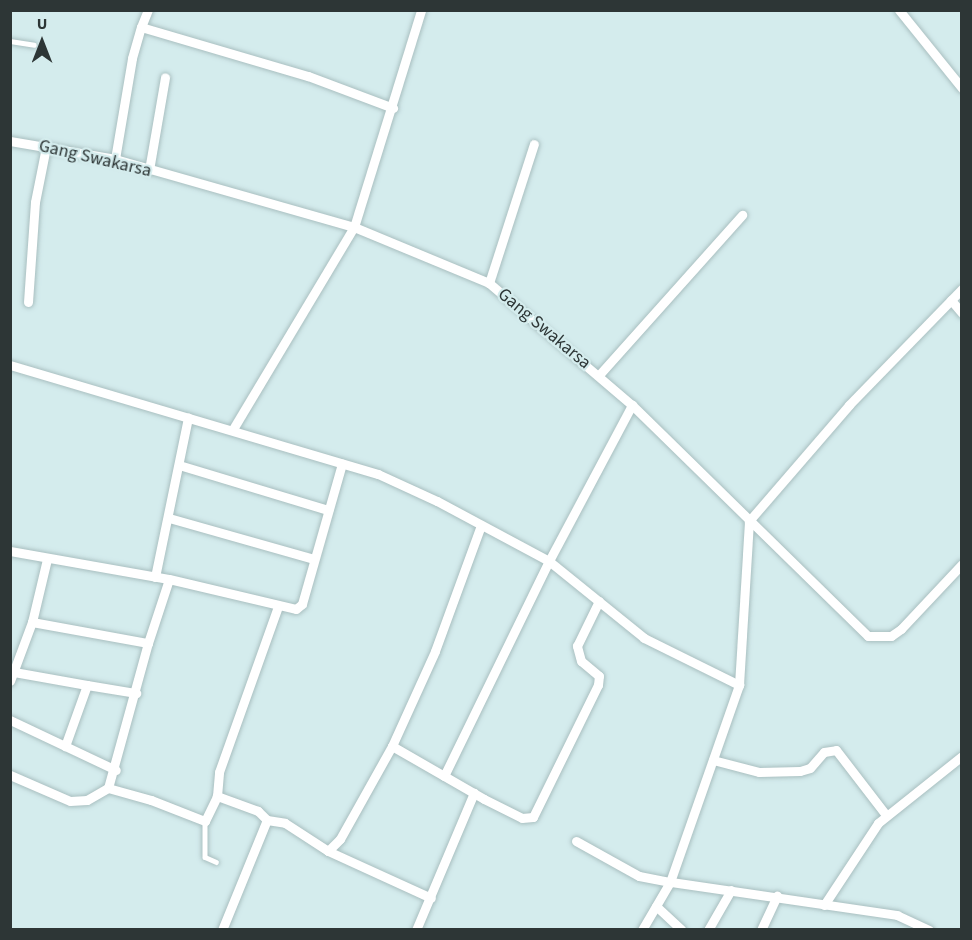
<!DOCTYPE html>
<html>
<head>
<meta charset="utf-8">
<style>
  body { margin:0 }
  #map { position:relative; width:972px; height:940px; overflow:hidden; background:#d4eced; font-family:"Source Sans 3",sans-serif }
  div>[style] { position:absolute }
  [style*='--x'] { left:calc(var(--x)*1px); top:calc(var(--y)*1px); width:calc(var(--w)*1px); rotate:calc(var(--a)*1deg) }
  .roads { filter:drop-shadow(0 0 2px #a9bfc0) drop-shadow(0 0 2px #a9bfc0) }
  .lane>* { height:4.5px; margin:-2.25px; padding:0 2.25px; transform-origin:2.25px; border-radius:2.25px; background:#fff }
  .street>* { height:9px; margin:-4.5px; padding:0 4.5px; transform-origin:4.5px; border-radius:4.5px; background:#fff }
  span { translate:-50% -50%; white-space:nowrap; text-align:center; line-height:1.15; -webkit-text-stroke:4.5px #d4eced; paint-order:stroke }
  .street-label { font-size:18px; color:#2d3636 }
  .frame { position:absolute; inset:0; border:12px solid #2d3636; pointer-events:none }
  .north { position:absolute; left:12px; top:12px; width:60px; height:60px; -webkit-text-stroke:4px #d4eced; paint-order:stroke; rotate:0deg; font-size:16px; font-weight:700; line-height:24px; text-align:center; color:#2d3636 }
  .north::after { content:''; display:block; margin:auto; width:21px; height:27px; background:#2d3636; clip-path:polygon(50% 0,100% 100%,50% 72%,0 100%) }
</style>
</head>
<body>
<div id="map">
  <div class="roads">
    <div class="lane">
      <i style="--x:10;--y:41;--w:24;--a:9"></i>
      <i style="--x:205;--y:821;--w:36;--a:90"></i>
      <i style="--x:205;--y:857;--w:12;--a:24"></i>
    </div>
    <div class="street">
      <i style="--x:899;--y:10;--w:100;--a:51.1"></i>
      <i style="--x:141;--y:27;--w:18;--a:-68"></i>
      <i style="--x:10;--y:141;--w:107;--a:9.7"></i>
      <i style="--x:115;--y:159;--w:248;--a:15.9"></i>
      <i style="--x:354;--y:227;--w:146;--a:22.5"></i>
      <i style="--x:489;--y:283;--w:188;--a:40.5"></i>
      <i style="--x:632;--y:405;--w:330;--a:44.4"></i>
      <i style="--x:868;--y:636;--w:23;--a:0"></i>
      <i style="--x:891;--y:636;--w:12;--a:-35"></i>
      <i style="--x:901;--y:629;--w:89;--a:-46.8"></i>
      <i style="--x:115;--y:159;--w:102;--a:-80.4"></i>
      <i style="--x:132;--y:58;--w:32;--a:-74"></i>
      <i style="--x:141;--y:27;--w:174;--a:16.4"></i>
      <i style="--x:308;--y:76;--w:91;--a:20.6"></i>
      <i style="--x:149;--y:170;--w:94;--a:-80.2"></i>
      <i style="--x:489;--y:283;--w:146;--a:-72.1"></i>
      <i style="--x:951;--y:300;--w:17;--a:50"></i>
      <i style="--x:28;--y:302;--w:100;--a:-86"></i>
      <i style="--x:35;--y:202;--w:56;--a:-78.7"></i>
      <i style="--x:10;--y:365;--w:384;--a:16.5"></i>
      <i style="--x:378;--y:474;--w:65;--a:24.6"></i>
      <i style="--x:437;--y:501;--w:127;--a:28.2"></i>
      <i style="--x:549;--y:561;--w:122;--a:39"></i>
      <i style="--x:644;--y:638;--w:106;--a:26.3"></i>
      <i style="--x:599;--y:375;--w:215;--a:-48.2"></i>
      <i style="--x:233;--y:429;--w:235;--a:-59.1"></i>
      <i style="--x:354;--y:227;--w:227;--a:-72.8"></i>
      <i style="--x:179;--y:465;--w:156;--a:16.8"></i>
      <i style="--x:169;--y:518;--w:151;--a:15.8"></i>
      <i style="--x:10;--y:551;--w:161;--a:10"></i>
      <i style="--x:169;--y:579;--w:130;--a:13.3"></i>
      <i style="--x:296;--y:609;--w:8;--a:-40"></i>
      <i style="--x:302;--y:604;--w:146;--a:-74.1"></i>
      <i style="--x:155;--y:577;--w:163;--a:-78.3"></i>
      <i style="--x:32;--y:622;--w:118;--a:10.3"></i>
      <i style="--x:148;--y:643;--w:67;--a:-71.8"></i>
      <i style="--x:14;--y:672;--w:74;--a:10.1"></i>
      <i style="--x:87;--y:685;--w:65;--a:109.8"></i>
      <i style="--x:10;--y:681;--w:63;--a:-69.6"></i>
      <i style="--x:32;--y:622;--w:65;--a:-76.6"></i>
      <i style="--x:87;--y:685;--w:50;--a:9.3"></i>
      <i style="--x:10;--y:720;--w:117;--a:25.3"></i>
      <i style="--x:392;--y:746;--w:106;--a:29.9"></i>
      <i style="--x:484;--y:799;--w:42;--a:26.6"></i>
      <i style="--x:522;--y:818;--w:11;--a:-5"></i>
      <i style="--x:533;--y:817;--w:147;--a:-63.8"></i>
      <i style="--x:598;--y:685;--w:9;--a:-84"></i>
      <i style="--x:599;--y:676;--w:23;--a:-140"></i>
      <i style="--x:581;--y:661;--w:16;--a:-105"></i>
      <i style="--x:577;--y:646;--w:50;--a:-63.9"></i>
      <i style="--x:713;--y:760;--w:48;--a:14.6"></i>
      <i style="--x:759;--y:772;--w:41;--a:-1.4"></i>
      <i style="--x:800;--y:771;--w:10;--a:-17"></i>
      <i style="--x:810;--y:768;--w:21;--a:-49"></i>
      <i style="--x:824;--y:752;--w:12;--a:-9"></i>
      <i style="--x:836;--y:750;--w:82;--a:52.4"></i>
      <i style="--x:10;--y:775;--w:65;--a:23.4"></i>
      <i style="--x:70;--y:801;--w:17;--a:-3"></i>
      <i style="--x:87;--y:800;--w:24;--a:-30"></i>
      <i style="--x:108;--y:788;--w:150;--a:-74.6"></i>
      <i style="--x:444;--y:776;--w:239;--a:-64"></i>
      <i style="--x:549;--y:561;--w:177;--a:-62"></i>
      <i style="--x:108;--y:788;--w:45;--a:15.6"></i>
      <i style="--x:151;--y:800;--w:58;--a:21.3"></i>
      <i style="--x:205;--y:821;--w:28;--a:-64"></i>
      <i style="--x:267;--y:820;--w:18;--a:9"></i>
      <i style="--x:285;--y:823;--w:51;--a:33.1"></i>
      <i style="--x:328;--y:851;--w:17;--a:-45"></i>
      <i style="--x:340;--y:839;--w:107;--a:-60.8"></i>
      <i style="--x:392;--y:746;--w:104;--a:-65.6"></i>
      <i style="--x:435;--y:651;--w:134;--a:-69.9"></i>
      <i style="--x:576;--y:841;--w:72;--a:29.1"></i>
      <i style="--x:639;--y:876;--w:32;--a:11"></i>
      <i style="--x:670;--y:882;--w:56;--a:120.3"></i>
      <i style="--x:328;--y:851;--w:113;--a:24.5"></i>
      <i style="--x:824;--y:905;--w:98;--a:-56.6"></i>
      <i style="--x:878;--y:823;--w:107;--a:-38.6"></i>
      <i style="--x:656;--y:906;--w:35;--a:43"></i>
      <i style="--x:222;--y:930;--w:119;--a:-67.8"></i>
      <i style="--x:267;--y:820;--w:13;--a:-135"></i>
      <i style="--x:258;--y:811;--w:44;--a:-159.9"></i>
      <i style="--x:217;--y:796;--w:24;--a:-85"></i>
      <i style="--x:219;--y:772;--w:176;--a:-70.4"></i>
      <i style="--x:416;--y:930;--w:149;--a:-67.1"></i>
      <i style="--x:708;--y:930;--w:46;--a:-60.1"></i>
      <i style="--x:761;--y:930;--w:38;--a:-65"></i>
      <i style="--x:929;--y:930;--w:35;--a:-155"></i>
      <i style="--x:897;--y:915;--w:229;--a:-171.7"></i>
      <i style="--x:670;--y:882;--w:209;--a:-70.7"></i>
      <i style="--x:739;--y:685;--w:164;--a:-86.5"></i>
      <i style="--x:749;--y:521;--w:153;--a:-49.2"></i>
      <i style="--x:849;--y:405;--w:162;--a:-45.8"></i>
    </div>
  </div>
  <div class="street-label">
    <span style="left:95px;top:159px;rotate:13deg">Gang Swakarsa</span>
    <span style="left:544px;top:329px;rotate:40deg">Gang Swakarsa</span>
  </div>
  <div class="frame"></div>
  <div class="north">U</div>
</div>
</body>
</html>
